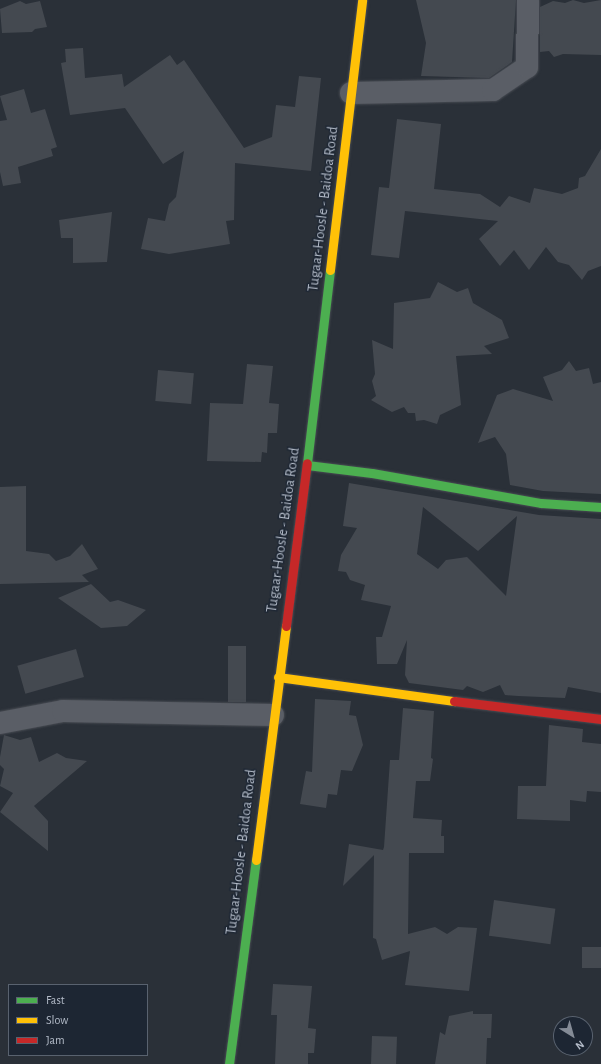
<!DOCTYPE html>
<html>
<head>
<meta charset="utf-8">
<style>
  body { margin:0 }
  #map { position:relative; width:601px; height:1064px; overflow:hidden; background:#2a3038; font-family:"Alegreya Sans",sans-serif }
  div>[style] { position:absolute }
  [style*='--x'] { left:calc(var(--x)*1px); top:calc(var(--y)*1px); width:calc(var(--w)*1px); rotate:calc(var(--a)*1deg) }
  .building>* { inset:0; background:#444950; transform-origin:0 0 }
  .roads { filter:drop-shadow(0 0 1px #484c53) drop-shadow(0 0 1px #484c53) }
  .street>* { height:22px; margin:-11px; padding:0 11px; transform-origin:11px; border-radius:11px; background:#5a5e66 }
  .fast>* { height:9px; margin:-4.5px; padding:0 4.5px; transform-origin:4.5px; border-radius:4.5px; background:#4caf50 }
  .slow>* { height:9px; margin:-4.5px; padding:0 4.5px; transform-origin:4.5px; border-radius:4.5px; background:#ffc107 }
  .jam>* { height:9px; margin:-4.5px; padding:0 4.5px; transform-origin:4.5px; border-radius:4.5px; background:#c62828 }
  span { translate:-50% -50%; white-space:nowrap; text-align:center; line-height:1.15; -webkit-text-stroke:3px #1d2633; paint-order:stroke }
  .street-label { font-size:15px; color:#b4bcc9 }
  .legend { position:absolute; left:8px; top:984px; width:140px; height:72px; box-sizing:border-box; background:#1d2633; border:1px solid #59626f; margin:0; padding:5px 7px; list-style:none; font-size:12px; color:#b4bcc9 }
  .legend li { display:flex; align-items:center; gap:8px; height:20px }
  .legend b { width:20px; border:1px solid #59626f }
  .north { position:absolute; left:553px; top:1016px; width:40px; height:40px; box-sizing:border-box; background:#1d2633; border:1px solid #59626f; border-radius:50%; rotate:143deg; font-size:11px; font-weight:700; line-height:16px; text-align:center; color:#b4bcc9 }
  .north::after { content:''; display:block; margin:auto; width:14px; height:18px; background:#848b96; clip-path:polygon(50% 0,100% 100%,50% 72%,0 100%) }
</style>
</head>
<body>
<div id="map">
  <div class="building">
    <i style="clip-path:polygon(416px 0,516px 0,512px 62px,489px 78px,421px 76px,426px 43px)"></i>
    <i style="clip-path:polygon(573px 0,584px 3px,601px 0,601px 55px,563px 54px,554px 57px,549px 51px,540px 52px,540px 7px,553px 1px,565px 3px)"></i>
    <i style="clip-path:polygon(20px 1px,26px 4px,40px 1px,47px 27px,35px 29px,32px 32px,2px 33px,0 9px)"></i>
    <i style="clip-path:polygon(83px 48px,85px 78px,122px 74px,124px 87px,170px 55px,177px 65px,184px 60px,244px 148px,272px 137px,276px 105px,295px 107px,299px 76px,321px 78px,311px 171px,235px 163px,234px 220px,226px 221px,230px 244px,169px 254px,141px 249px,148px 218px,165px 221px,169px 204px,176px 197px,184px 151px,163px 164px,125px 108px,70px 115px,61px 63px,66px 62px,65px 49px)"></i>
    <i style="clip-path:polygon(24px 89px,31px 113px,45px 109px,57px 147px,51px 149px,53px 156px,18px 167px,21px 183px,3px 186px,0 172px,0 121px,7px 120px,0 96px)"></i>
    <i style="clip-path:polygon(397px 119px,441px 124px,434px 189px,480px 194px,500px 207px,509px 196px,530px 203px,534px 188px,562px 194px,578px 188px,579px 178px,585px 176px,601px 149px,601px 266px,588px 271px,582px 280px,569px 265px,558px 262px,546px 247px,529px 270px,514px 250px,500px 266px,479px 239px,498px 221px,405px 211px,399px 258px,371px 255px,379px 187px,389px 188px)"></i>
    <i style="clip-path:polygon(112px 212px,107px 262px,73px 263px,73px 238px,61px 238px,59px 220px)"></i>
    <i style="clip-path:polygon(438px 282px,457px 292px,468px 288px,473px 303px,502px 320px,509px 338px,484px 346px,492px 354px,456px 356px,461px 405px,440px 415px,437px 424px,424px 420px,416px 421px,415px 413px,408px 413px,404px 407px,392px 412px,371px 400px,376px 396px,372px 381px,375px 374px,372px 340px,393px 349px,394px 303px,430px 298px)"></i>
    <i style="clip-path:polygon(569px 361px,576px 371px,589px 368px,593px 384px,601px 382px,601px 494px,543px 491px,510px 485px,506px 454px,495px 437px,478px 443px,497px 395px,513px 389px,553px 401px,543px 377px,562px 370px)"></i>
    <i style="clip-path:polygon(247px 364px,273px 366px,269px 403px,279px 404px,277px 433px,268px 433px,267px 453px,262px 452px,261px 462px,207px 461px,210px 403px,243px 404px)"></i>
    <i style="left:158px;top:370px;width:36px;height:31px;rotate:5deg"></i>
    <i style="clip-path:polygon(evenodd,349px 483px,539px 515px,601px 519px,601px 693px,568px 687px,565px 698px,518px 696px,505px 695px,500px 685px,483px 692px,467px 686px,463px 690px,409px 683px,405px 675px,407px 640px,397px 664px,377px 664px,376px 637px,382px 637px,391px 606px,361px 600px,365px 585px,350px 580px,346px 572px,338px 571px,341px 555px,357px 528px,343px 526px,349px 483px,423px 507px,478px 551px,517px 516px,506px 596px,467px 557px,446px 560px,438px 569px,417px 554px,423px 507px)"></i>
    <i style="clip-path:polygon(26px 486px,26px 551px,49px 554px,56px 561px,70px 556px,82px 544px,98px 569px,82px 575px,89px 582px,0 584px,0 487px)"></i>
    <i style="clip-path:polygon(91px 584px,110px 602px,118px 600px,146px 610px,127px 626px,101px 628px,58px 598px)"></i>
    <i style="left:228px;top:646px;width:18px;height:56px"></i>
    <i style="left:76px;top:649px;width:29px;height:61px;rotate:74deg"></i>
    <i style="clip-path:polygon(315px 699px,351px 701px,349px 715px,356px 716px,363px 745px,352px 771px,341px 770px,337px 795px,328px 794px,326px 808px,300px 804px,306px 771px,312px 772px)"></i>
    <i style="clip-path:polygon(403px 708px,434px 711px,431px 758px,433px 759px,430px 781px,416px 781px,413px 818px,442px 820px,441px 836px,444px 836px,444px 853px,409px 853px,408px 934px,435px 927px,447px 934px,458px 927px,477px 928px,469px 991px,405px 985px,410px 951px,382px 960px,376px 939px,373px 938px,374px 855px,343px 886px,349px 844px,383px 850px,384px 847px,390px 760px,399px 760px)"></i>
    <i style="clip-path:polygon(549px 725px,583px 729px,582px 742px,601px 744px,601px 792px,587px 791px,586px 802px,570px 800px,570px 821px,517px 819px,518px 786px,546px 786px)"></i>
    <i style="clip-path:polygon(4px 735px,20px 740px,31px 737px,39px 762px,57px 753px,66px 758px,87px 761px,34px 806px,48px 821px,48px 851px,0 812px,13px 793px,0 786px,4px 769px,0 765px,0 757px)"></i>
    <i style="left:494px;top:900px;width:62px;height:36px;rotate:8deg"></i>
    <i style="left:601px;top:947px;width:21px;height:19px;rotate:90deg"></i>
    <i style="clip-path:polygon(273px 984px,312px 986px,308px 1028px,316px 1029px,314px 1053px,308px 1053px,308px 1064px,275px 1064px,277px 1015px,271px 1015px)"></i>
    <i style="clip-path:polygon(473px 1011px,473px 1014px,492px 1014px,491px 1038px,487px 1038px,486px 1064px,435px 1064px,440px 1032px,445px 1035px,449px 1016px)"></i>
    <i style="left:372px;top:1036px;width:25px;height:28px;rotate:2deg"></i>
  </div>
  <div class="roads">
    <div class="street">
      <i style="--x:351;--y:93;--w:142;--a:-1.2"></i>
      <i style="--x:493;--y:90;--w:41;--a:-34.1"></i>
      <i style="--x:527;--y:67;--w:67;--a:-89.1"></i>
      <i style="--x:0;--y:723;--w:64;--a:-10.8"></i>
      <i style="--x:63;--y:711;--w:210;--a:1.1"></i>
    </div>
    <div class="fast">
      <i style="--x:307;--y:463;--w:194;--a:-83.2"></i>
      <i style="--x:307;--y:465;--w:65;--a:7"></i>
      <i style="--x:372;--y:473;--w:172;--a:10.1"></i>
      <i style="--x:541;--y:503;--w:60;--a:3.8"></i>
      <i style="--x:229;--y:1064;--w:206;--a:-82.5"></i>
    </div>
    <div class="slow">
      <i style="--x:330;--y:270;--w:272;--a:-83.2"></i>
      <i style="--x:278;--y:677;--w:178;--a:7.8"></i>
      <i style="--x:256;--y:860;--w:236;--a:-82.7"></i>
    </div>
    <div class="jam">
      <i style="--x:286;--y:626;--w:164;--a:-82.7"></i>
      <i style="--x:454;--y:701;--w:148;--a:7"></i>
    </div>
  </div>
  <div class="street-label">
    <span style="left:323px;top:209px;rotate:-83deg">Tugaar-Hoosle - Baidoa Road</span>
    <span style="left:283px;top:530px;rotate:-82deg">Tugaar-Hoosle - Baidoa Road</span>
    <span style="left:241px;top:852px;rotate:-83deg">Tugaar-Hoosle - Baidoa Road</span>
  </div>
  <ul class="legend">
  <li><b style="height:5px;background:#4caf50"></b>Fast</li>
  <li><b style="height:5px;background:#ffc107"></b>Slow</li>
  <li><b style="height:5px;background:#c62828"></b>Jam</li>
  </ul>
  <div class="north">N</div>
</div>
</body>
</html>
